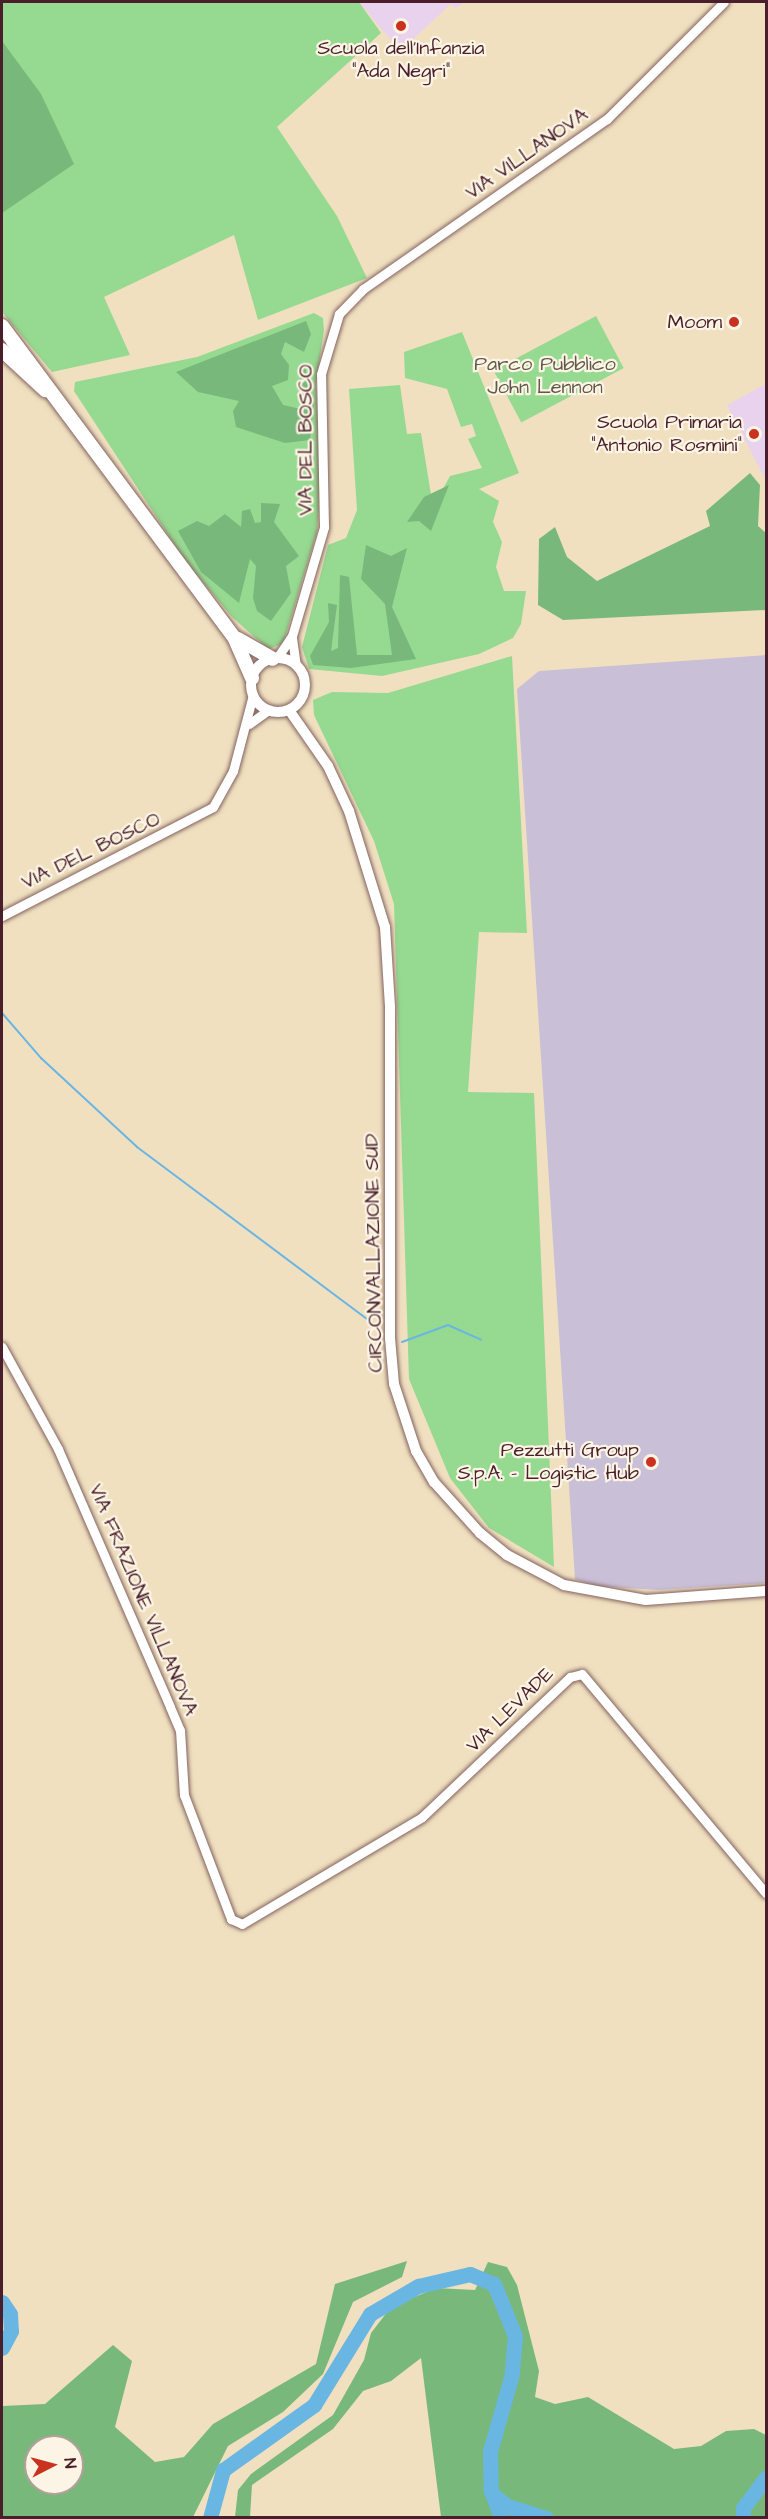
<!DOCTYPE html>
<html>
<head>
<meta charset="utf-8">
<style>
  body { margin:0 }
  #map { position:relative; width:768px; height:2519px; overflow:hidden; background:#f0e0c0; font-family:"Architects Daughter",sans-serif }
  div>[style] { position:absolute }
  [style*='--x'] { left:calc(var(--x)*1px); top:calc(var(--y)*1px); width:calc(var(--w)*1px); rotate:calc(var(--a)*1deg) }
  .built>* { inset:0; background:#e9d2ed }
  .industrial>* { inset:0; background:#c9bfd7 }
  .green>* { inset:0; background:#96d991; transform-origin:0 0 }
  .forest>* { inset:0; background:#78b97b }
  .stream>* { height:2px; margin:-1px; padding:0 1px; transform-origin:1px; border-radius:1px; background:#6ab6e3 }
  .river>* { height:15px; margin:-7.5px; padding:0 7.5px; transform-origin:7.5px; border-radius:7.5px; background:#6ab6e3 }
  .roads { filter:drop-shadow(0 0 2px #84635f) drop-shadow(0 0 2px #84635f) }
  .minor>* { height:9px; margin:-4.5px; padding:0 4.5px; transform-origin:4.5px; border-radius:4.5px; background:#fff }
  .major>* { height:10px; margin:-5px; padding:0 5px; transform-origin:5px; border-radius:5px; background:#fff }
  .major>.ring { margin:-5px; padding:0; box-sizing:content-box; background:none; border:10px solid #fff; border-radius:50% }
  .highway>* { height:14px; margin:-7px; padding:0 7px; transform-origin:7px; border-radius:7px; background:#fff }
  .dots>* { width:16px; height:16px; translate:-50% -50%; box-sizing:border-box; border:3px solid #fcf5e5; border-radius:50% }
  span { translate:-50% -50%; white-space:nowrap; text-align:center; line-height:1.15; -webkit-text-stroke:4.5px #fcf5e5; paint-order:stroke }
  .poi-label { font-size:20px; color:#4a1f2b }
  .right { translate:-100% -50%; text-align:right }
  .street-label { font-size:20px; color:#4a1f2b }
  .park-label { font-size:20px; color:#61574a }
  .frame { position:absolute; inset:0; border:3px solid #4a1f2b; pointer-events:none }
  .north { position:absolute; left:24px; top:2435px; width:60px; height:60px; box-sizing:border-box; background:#fcf5e5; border:2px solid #b59f9b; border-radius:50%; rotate:84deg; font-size:16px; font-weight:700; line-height:24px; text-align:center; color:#4a1f2b }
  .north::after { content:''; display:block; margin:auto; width:21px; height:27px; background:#c8321e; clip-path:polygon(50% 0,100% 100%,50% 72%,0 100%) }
</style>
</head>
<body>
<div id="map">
  <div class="built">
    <i style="clip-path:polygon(359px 2px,464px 2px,456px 8px,451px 4px,400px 51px)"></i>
    <i style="clip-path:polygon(766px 384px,766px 481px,727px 405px)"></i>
  </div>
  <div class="industrial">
    <i style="clip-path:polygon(766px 655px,766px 1583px,658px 1590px,596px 1586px,575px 1579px,517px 689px,539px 671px)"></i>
  </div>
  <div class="green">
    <i style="clip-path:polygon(2px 2px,359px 2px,381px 33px,277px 127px,337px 216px,367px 278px,258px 320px,234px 235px,104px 297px,130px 355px,52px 372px,2px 312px)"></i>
    <i style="clip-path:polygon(314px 313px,323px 318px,324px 330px,316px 384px,321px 481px,317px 532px,283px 644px,268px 649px,232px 617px,184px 559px,74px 391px,75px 382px,197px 357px)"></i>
    <i style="left:596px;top:316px;width:59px;height:116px;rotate:62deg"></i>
    <i style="clip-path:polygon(462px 332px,519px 473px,479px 489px,499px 501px,493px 522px,502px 542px,496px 567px,504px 591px,526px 591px,521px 624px,513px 638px,479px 654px,382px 676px,309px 669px,302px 647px,328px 545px,346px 538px,357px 510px,349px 389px,400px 385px,407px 434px,421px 433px,433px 507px,450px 476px,482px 468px,468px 439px,476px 436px,472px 424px,461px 427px,447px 389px,405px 378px,404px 352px)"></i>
    <i style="clip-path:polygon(512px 656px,527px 933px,479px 932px,468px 1092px,534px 1093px,554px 1567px,489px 1528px,450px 1478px,409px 1379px,394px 904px,374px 841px,314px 715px,313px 700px,332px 692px,388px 693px)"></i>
  </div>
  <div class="forest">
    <i style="clip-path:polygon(2px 41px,41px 94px,74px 164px,2px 213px)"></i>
    <i style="clip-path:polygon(306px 321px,311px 334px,304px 352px,285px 342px,281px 354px,289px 365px,288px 380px,272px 386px,283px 405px,301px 409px,305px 423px,300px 374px,304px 364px,314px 403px,310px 440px,285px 443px,236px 427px,233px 411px,239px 401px,198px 392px,176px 372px)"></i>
    <i style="clip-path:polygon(750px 473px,760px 485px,758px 526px,766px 533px,766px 610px,563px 620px,538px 605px,539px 539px,555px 527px,567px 557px,597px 581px,710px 526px,706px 511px)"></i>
    <i style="clip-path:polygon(449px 485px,431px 531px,419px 521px,407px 522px,424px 497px)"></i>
    <i style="clip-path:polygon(261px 503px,280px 504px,274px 522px,299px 556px,286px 566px,291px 593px,271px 621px,257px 611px,253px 598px,256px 566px,250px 559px,239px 603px,201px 572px,178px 531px,197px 521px,209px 526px,225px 514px,241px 527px,242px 511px,250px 509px,255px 523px,261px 522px)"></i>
    <i style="clip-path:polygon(366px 545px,391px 556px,407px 548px,392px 607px,416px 659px,351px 668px,313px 665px,310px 656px,329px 622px,328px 603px,337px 605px,331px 651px,338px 648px,340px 575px,349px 577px,357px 655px,392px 655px,385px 604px,361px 579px)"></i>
    <i style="clip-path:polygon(evenodd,407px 2261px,402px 2277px,353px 2302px,323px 2374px,283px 2412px,228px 2446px,193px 2517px,2px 2517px,2px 2406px,45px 2404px,113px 2345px,132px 2361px,115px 2427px,155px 2462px,184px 2457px,213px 2424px,316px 2364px,335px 2284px,407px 2261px,36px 2447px,72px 2447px,72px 2483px,36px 2483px,36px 2447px)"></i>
    <i style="clip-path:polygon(488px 2262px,507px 2267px,517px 2285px,539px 2371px,535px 2397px,555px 2404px,588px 2397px,674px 2449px,701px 2446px,726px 2431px,754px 2429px,766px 2435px,766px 2517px,441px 2517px,421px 2358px,391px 2381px,363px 2391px,333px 2429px,252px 2485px,250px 2517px,235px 2517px,238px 2490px,251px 2474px,333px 2415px,364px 2360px,371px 2333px,391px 2307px,436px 2288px,475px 2290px)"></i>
  </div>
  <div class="stream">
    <i style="--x:2;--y:1013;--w:60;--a:49.1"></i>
    <i style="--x:41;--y:1058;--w:131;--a:42.8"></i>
    <i style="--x:137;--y:1147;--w:301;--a:36.8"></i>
    <i style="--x:402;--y:1342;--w:49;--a:-20.3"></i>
    <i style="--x:448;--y:1325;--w:36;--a:24"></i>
  </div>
  <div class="river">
    <i style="--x:2;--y:2302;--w:14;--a:56"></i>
    <i style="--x:10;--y:2314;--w:17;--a:87"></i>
    <i style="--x:11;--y:2331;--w:19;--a:118"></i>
    <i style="--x:493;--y:2495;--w:18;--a:38"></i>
    <i style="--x:507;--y:2506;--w:41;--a:17.1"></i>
    <i style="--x:210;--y:2518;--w:50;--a:-74.8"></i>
    <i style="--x:223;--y:2470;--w:112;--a:-35.5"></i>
    <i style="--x:314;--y:2405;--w:107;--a:-58.4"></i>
    <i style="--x:370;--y:2314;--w:56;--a:-30.3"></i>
    <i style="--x:418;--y:2286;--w:53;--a:-13"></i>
    <i style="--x:470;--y:2274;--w:26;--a:23"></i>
    <i style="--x:494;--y:2284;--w:56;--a:68"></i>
    <i style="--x:515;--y:2336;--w:38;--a:95"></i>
    <i style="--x:512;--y:2374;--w:80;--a:105.9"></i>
    <i style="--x:490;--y:2451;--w:39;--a:89"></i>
    <i style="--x:491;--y:2490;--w:30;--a:70"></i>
    <i style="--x:743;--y:2518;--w:10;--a:-90"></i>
    <i style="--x:743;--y:2508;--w:38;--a:-53"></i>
  </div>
  <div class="roads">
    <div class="minor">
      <i style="--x:292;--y:638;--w:27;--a:82"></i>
      <i style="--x:277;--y:658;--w:27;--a:-56"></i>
      <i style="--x:292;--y:636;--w:114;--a:-73.6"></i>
      <i style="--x:324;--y:527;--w:153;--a:-91.1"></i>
      <i style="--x:321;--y:374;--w:63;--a:-73.3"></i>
      <i style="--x:339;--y:314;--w:35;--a:-46"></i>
      <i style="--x:363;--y:289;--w:297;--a:-34.9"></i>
      <i style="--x:607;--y:119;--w:165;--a:-45"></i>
      <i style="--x:249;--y:724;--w:24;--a:-36"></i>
      <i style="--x:2;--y:916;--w:237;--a:-27.3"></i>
      <i style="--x:213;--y:807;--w:41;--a:-60.9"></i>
      <i style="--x:233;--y:771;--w:79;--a:-75.3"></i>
      <i style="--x:2;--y:1347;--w:116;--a:61.2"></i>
      <i style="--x:58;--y:1449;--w:281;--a:66.5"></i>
      <i style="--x:170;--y:1707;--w:25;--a:67"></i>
      <i style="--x:180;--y:1730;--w:65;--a:86.5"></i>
      <i style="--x:184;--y:1795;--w:133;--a:69.2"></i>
      <i style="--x:231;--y:1919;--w:12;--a:24"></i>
      <i style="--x:242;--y:1924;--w:209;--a:-30.7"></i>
      <i style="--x:422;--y:1817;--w:204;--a:-43.4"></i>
      <i style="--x:570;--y:1677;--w:12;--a:-14"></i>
      <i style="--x:582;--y:1674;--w:286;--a:50"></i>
    </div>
    <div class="major">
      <i class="ring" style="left:251px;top:658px;width:44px;height:44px"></i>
      <i style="--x:289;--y:710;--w:68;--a:55.1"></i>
      <i style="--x:328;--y:766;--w:50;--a:65"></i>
      <i style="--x:349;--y:811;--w:121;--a:72.8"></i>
      <i style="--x:385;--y:927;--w:80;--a:86.4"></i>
      <i style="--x:390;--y:1007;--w:331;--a:90"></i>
      <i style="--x:390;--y:1338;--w:46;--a:85"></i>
      <i style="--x:394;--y:1384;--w:71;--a:71.8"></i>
      <i style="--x:416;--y:1451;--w:36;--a:60"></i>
      <i style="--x:434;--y:1482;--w:69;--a:48"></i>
      <i style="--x:480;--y:1533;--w:35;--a:39"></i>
      <i style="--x:507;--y:1555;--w:64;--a:27.8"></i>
      <i style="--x:564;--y:1585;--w:83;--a:10.4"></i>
      <i style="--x:646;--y:1600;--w:120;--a:-4.3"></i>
    </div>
    <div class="highway">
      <i style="--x:2;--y:326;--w:388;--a:53.3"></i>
      <i style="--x:234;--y:637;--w:45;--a:66.3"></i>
      <i style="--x:2;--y:350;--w:59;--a:42.9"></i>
      <i style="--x:238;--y:639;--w:40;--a:29.7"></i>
    </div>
  </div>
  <div class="dots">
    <i style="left:401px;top:26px;background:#c8321e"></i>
    <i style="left:734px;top:322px;background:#c8321e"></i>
    <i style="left:754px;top:434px;background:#c8321e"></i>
    <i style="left:651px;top:1462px;background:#c8321e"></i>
  </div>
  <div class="poi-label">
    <span style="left:401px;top:60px">Scuola dell’Infanzia<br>"Ada Negri"</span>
    <span class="right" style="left:722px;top:322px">Moom</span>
    <span class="right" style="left:742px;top:434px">Scuola Primaria<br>"Antonio Rosmini"</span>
    <span class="right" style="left:639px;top:1462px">Pezzutti Group<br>S.p.A. - Logistic Hub</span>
  </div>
  <div class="street-label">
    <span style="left:527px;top:154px;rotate:-35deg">VIA VILLANOVA</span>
    <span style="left:306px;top:440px;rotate:-90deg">VIA DEL BOSCO</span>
    <span style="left:91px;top:851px;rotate:-26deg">VIA DEL BOSCO</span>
    <span style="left:374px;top:1253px;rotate:-91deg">CIRCONVALLAZIONE SUD</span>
    <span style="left:143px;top:1600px;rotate:67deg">VIA FRAZIONE VILLANOVA</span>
    <span style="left:510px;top:1710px;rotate:-44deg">VIA LEVADE</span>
  </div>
  <div class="park-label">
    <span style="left:545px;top:376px">Parco Pubblico<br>John Lennon</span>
  </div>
  <div class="frame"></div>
  <div class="north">N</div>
</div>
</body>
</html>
